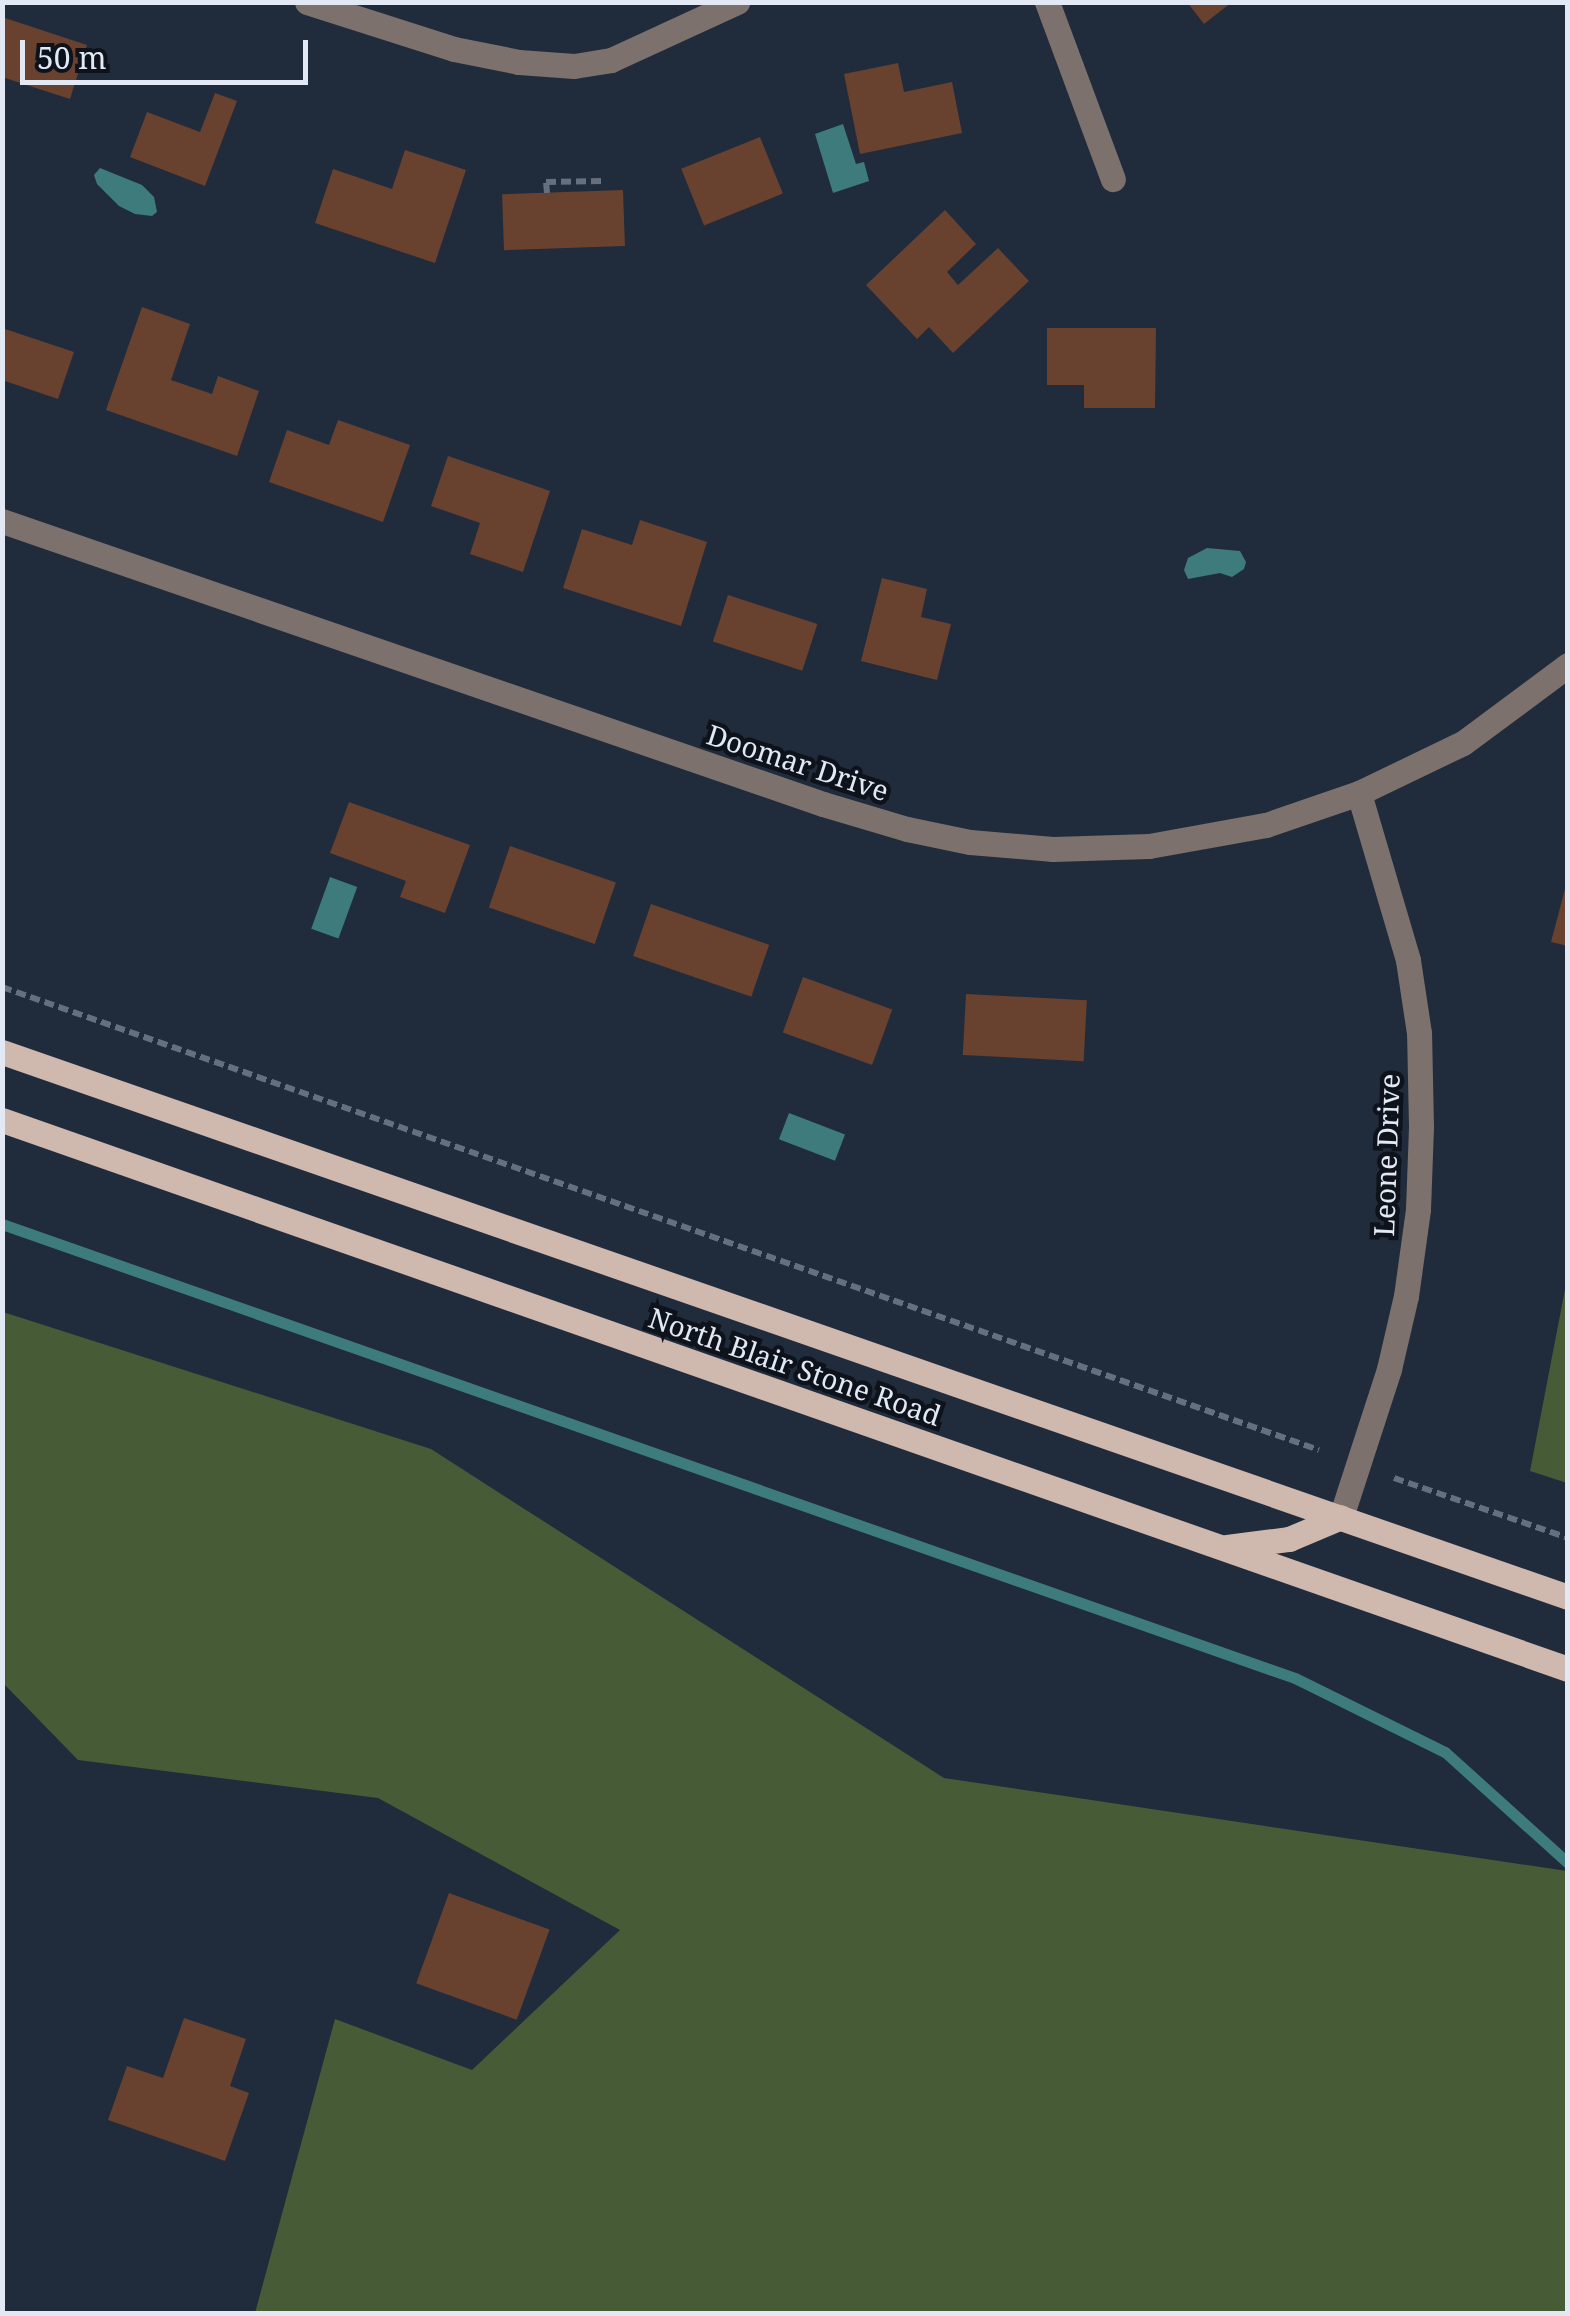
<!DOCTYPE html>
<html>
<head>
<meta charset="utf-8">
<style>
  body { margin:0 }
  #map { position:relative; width:1570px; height:2316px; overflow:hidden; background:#202b3c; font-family:"Noto Serif",serif }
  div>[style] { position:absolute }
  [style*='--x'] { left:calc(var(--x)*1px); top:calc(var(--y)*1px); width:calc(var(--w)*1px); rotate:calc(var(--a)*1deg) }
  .forest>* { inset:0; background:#475b36 }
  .water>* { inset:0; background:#3e7b7c; transform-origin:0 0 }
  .stream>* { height:11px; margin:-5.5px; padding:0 5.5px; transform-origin:5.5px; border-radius:5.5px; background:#3e7b7c }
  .building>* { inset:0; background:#69412f; transform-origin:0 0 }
  .path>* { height:6px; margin-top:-3px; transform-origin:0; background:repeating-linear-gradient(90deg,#656f7e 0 10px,transparent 0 15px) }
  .minor>* { height:25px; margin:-12.5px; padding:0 12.5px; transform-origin:12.5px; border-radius:12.5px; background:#7c716c }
  .major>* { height:25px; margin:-12.5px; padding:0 12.5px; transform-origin:12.5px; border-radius:12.5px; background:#cfb8ad }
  span { translate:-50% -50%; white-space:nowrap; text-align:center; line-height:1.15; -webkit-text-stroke:9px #0e131b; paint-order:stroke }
  .street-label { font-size:28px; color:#e2e9f5 }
  .frame { position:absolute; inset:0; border:5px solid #e2e9f5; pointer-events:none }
  .scale { position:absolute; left:20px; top:40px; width:288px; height:45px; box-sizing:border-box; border:5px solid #e2e9f5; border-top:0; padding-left:12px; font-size:30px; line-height:35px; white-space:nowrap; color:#e2e9f5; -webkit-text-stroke:8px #0e131b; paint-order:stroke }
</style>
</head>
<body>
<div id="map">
  <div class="forest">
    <i style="clip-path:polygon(1567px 1279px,1567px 1483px,1530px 1471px)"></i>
    <i style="clip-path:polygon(3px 1312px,431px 1449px,944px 1778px,1567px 1871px,1567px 2313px,255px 2313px,335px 2019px,472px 2070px,620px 1930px,378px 1798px,78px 1760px,3px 1683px)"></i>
  </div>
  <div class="water">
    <i style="clip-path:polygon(843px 124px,856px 164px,864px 162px,869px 181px,833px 193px,815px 134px)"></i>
    <i style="clip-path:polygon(100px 168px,142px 185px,154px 197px,157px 212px,152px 216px,135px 214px,119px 206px,97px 184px,94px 175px)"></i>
    <i style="clip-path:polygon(1207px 548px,1240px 551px,1246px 562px,1244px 569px,1232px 577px,1220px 573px,1188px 579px,1184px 570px,1188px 558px)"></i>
    <i style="left:330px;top:877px;width:29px;height:55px;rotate:20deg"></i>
    <i style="left:789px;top:1113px;width:60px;height:28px;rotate:21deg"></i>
  </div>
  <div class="stream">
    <i style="--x:2;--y:1224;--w:1370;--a:19.35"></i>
    <i style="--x:1295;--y:1678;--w:167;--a:26.3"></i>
    <i style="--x:1445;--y:1752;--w:166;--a:42.1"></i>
  </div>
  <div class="building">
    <i style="clip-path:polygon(1187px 2px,1232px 2px,1204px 24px)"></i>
    <i style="clip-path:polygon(2px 17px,87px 45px,70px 99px,2px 77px)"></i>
    <i style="clip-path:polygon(898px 63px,904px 92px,952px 82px,962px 133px,860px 154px,844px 74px)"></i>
    <i style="clip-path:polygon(215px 93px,237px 101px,205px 186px,130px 157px,147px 112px,200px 132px)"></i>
    <i style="left:760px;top:137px;width:61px;height:85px;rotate:68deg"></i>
    <i style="clip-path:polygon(405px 150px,466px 170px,435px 263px,315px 223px,333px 169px,392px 189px)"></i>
    <i style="left:623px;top:190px;width:56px;height:121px;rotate:88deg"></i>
    <i style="clip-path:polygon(945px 210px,976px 244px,947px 272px,958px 285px,998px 248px,1029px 281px,953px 353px,929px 327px,917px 339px,866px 285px)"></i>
    <i style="clip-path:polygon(142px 307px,190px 324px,171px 380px,212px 394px,218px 376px,259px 391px,237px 456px,106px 410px)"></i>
    <i style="clip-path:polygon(2px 328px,74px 352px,58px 399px,2px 380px)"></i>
    <i style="clip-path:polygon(1047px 328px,1156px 328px,1155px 408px,1084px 408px,1084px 385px,1047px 385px)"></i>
    <i style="clip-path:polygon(338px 420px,410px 445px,383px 522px,269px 482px,287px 430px,329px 445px)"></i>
    <i style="clip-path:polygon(448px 456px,550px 491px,523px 572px,470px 554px,480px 523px,431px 506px)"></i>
    <i style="clip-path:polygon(640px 520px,707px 542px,681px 626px,563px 588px,582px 529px,632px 545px)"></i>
    <i style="clip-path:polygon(882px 578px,927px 589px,921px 617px,951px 624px,937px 680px,861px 661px)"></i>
    <i style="left:728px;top:595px;width:94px;height:49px;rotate:18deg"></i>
    <i style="clip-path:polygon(349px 802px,470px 845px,445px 913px,400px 897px,406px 881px,330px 853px)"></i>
    <i style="left:510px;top:846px;width:112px;height:65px;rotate:19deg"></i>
    <i style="clip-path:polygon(1566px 885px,1568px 885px,1568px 946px,1551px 942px)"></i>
    <i style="left:651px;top:904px;width:125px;height:55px;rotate:19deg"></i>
    <i style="left:803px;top:977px;width:95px;height:59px;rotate:20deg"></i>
    <i style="left:966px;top:994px;width:121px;height:61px;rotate:3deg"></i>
    <i style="left:449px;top:1893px;width:107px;height:96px;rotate:20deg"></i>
    <i style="clip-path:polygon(184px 2018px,246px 2039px,230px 2086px,249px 2093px,225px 2161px,108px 2120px,127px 2066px,163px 2078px)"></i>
  </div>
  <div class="path">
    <i style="--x:547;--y:193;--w:11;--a:-95"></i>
    <i style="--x:546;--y:182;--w:57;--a:-1"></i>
    <i style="--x:2;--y:987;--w:1396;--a:19.37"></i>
    <i style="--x:1394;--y:1478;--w:184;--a:19"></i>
  </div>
  <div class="minor">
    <i style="--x:307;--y:2;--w:154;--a:17.7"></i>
    <i style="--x:454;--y:49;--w:66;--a:11.3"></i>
    <i style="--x:519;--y:62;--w:55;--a:4.2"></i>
    <i style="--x:574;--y:66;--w:37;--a:-9"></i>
    <i style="--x:611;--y:60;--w:139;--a:-24.7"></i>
    <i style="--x:1047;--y:2;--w:189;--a:69.6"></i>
    <i style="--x:2;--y:521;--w:868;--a:19.02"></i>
    <i style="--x:823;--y:804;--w:88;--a:16.6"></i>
    <i style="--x:907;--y:829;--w:64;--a:11.7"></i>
    <i style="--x:970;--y:842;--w:83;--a:4.8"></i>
    <i style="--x:1053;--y:849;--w:96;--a:-1.8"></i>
    <i style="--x:1149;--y:846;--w:119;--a:-10.2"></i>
    <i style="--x:1266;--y:825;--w:98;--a:-19"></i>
    <i style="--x:1359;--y:793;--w:115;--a:-25.7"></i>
    <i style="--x:1463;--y:743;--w:131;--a:-36.6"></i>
    <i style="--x:1341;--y:1517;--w:156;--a:-72"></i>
    <i style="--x:1389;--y:1369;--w:75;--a:-76.9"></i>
    <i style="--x:1406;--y:1296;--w:88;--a:-82.1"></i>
    <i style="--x:1418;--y:1209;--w:83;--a:-87.9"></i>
    <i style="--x:1421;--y:1126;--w:93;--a:-91.2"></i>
    <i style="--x:1419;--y:1033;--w:74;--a:-98.6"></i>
    <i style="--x:1408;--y:960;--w:174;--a:-106.4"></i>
  </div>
  <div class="major">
    <i style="--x:2;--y:1052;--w:1658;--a:19.19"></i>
    <i style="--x:2;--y:1120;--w:1659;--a:19.32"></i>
    <i style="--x:1227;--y:1547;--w:63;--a:-7.4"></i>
    <i style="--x:1289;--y:1539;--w:56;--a:-22.9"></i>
  </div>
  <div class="street-label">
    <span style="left:798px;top:762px;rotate:18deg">Doomar Drive</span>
    <span style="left:1386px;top:1155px;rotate:-88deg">Leone Drive</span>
    <span style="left:795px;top:1366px;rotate:19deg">North Blair Stone Road</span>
  </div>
  <div class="frame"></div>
  <div class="scale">50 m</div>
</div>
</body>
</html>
